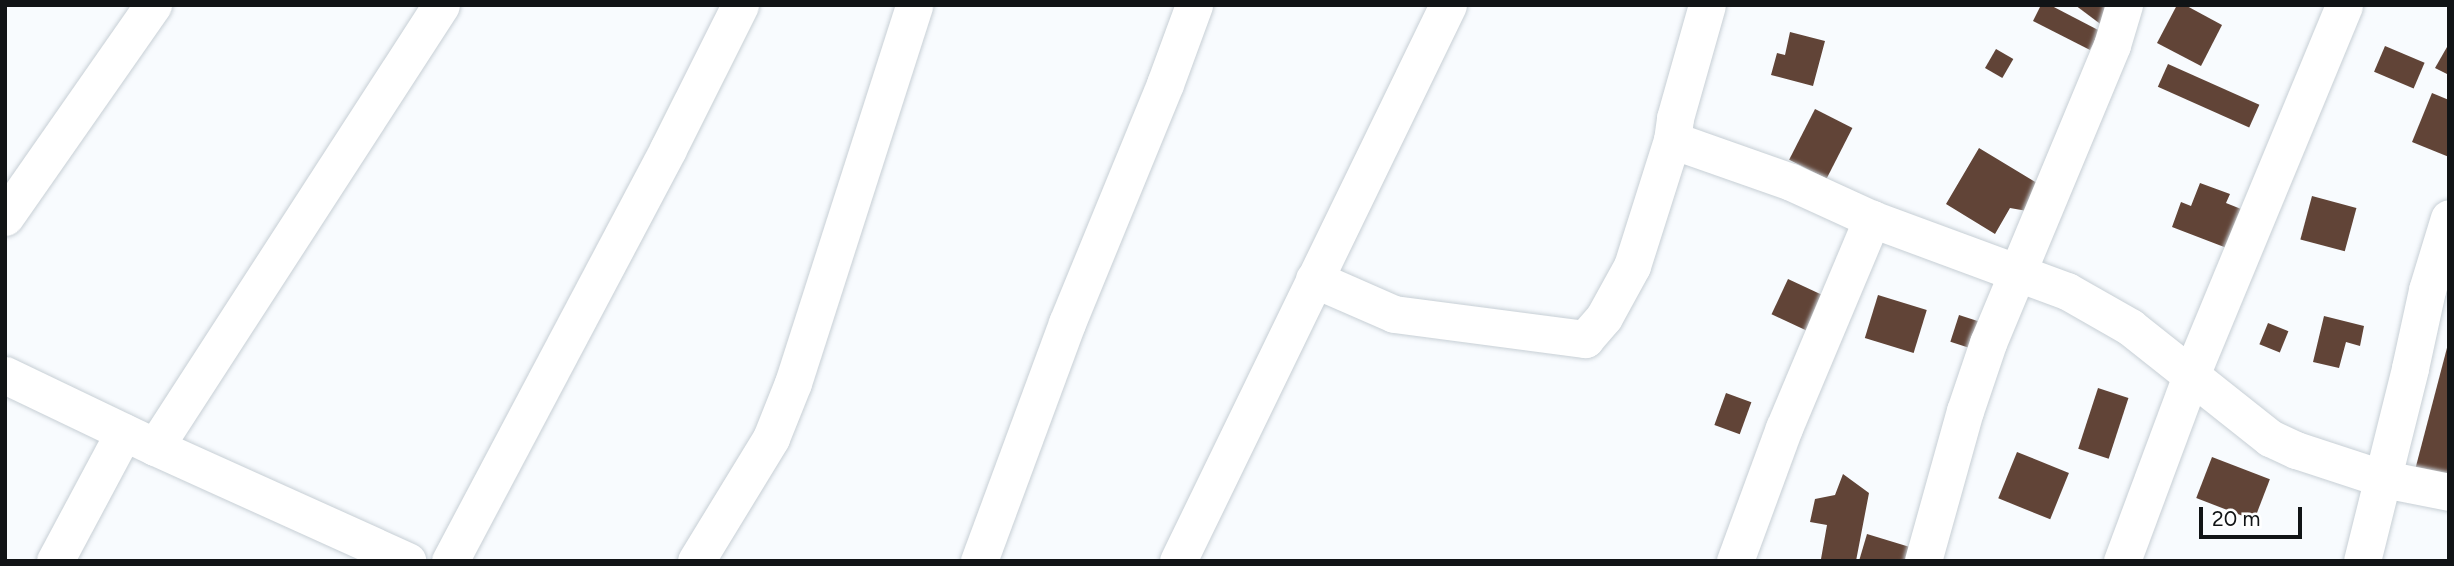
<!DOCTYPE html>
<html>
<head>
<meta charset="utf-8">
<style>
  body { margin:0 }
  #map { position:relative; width:2454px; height:566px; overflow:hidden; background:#f8fbfe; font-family:Figtree,sans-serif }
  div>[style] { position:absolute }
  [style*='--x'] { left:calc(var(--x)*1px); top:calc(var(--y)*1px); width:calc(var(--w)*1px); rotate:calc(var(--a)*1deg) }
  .building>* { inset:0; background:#614437; transform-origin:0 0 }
  .roads { filter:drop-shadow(0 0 2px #c7cfd5) drop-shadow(0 0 2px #c7cfd5) }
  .street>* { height:37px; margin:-18.5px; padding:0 18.5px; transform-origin:18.5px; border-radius:18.5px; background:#fff }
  span { translate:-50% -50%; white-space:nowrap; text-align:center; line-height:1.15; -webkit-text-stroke:7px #fff; paint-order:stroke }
  .frame { position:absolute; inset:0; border:7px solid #111416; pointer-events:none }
  .scale { position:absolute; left:2199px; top:507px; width:103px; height:32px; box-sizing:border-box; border:4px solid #111416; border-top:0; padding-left:9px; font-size:21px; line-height:24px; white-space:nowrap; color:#111416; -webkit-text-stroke:5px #fff; paint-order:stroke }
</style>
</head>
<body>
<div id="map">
  <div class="building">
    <i style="clip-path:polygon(2041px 5px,2050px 5px,2100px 31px,2090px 50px,2033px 21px)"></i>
    <i style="clip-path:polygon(2075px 5px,2110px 5px,2107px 29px)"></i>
    <i style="clip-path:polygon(2177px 5px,2185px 5px,2222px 25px,2201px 66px,2157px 43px)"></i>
    <i style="clip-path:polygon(1790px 32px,1825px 41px,1813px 86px,1771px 75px,1777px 53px,1785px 55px)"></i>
    <i style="left:2385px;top:46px;width:43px;height:28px;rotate:23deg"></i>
    <i style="clip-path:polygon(2447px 47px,2449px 48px,2449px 75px,2435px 68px)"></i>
    <i style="left:1996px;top:49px;width:20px;height:22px;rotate:30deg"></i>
    <i style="left:2168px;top:64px;width:100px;height:25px;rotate:24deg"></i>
    <i style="clip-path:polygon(2432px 93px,2449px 100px,2449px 157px,2412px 142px)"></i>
    <i style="left:1815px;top:109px;width:42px;height:57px;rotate:27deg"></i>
    <i style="clip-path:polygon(1979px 148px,2042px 186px,2027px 211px,2010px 208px,1995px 234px,1946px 204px)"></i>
    <i style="clip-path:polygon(2200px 183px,2230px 194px,2226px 203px,2246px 211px,2232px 250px,2172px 227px,2181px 202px,2191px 206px)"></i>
    <i style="left:2312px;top:196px;width:46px;height:45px;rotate:15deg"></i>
    <i style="left:1788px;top:279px;width:45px;height:39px;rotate:25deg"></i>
    <i style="left:1878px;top:295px;width:51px;height:45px;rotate:17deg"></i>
    <i style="left:1959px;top:315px;width:26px;height:28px;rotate:18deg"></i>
    <i style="clip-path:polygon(2324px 316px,2364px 326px,2360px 346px,2346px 342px,2339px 368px,2313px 362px)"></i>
    <i style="left:2268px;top:323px;width:22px;height:23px;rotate:22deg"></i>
    <i style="clip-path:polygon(2448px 344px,2449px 344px,2449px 479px,2415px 470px)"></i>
    <i style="left:2098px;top:388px;width:32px;height:64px;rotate:18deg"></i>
    <i style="left:1726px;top:393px;width:27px;height:34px;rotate:20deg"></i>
    <i style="left:2017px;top:452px;width:56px;height:50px;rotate:22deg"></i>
    <i style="left:2212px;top:457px;width:62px;height:44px;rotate:21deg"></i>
    <i style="clip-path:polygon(1843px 474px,1869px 493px,1856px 561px,1821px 559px,1827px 525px,1810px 522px,1815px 499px,1835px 495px)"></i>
    <i style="clip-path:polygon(1867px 534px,1913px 548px,1910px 561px,1859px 561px)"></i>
  </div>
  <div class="roads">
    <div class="street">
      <i style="--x:1672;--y:140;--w:126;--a:19.4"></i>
      <i style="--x:1791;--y:182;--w:89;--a:24.6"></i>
      <i style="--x:1872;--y:219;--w:208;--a:20.3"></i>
      <i style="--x:2067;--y:291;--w:73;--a:29.7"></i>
      <i style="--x:2130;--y:327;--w:179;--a:38.4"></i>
      <i style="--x:2270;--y:438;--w:29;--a:25"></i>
      <i style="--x:2296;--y:450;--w:93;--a:18.2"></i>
      <i style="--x:2384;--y:479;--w:66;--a:11.3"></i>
      <i style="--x:5;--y:217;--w:259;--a:-55.1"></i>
      <i style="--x:1314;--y:279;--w:87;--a:23.6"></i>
      <i style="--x:1394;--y:314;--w:193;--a:7.5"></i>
      <i style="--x:1585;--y:339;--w:29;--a:-49"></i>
      <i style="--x:1604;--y:317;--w:58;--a:-61.2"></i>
      <i style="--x:1632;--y:266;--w:132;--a:-72.4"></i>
      <i style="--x:1672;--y:140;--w:22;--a:-82"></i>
      <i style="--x:1675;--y:118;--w:117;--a:-74.2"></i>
      <i style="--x:5;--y:375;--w:166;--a:25.6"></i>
      <i style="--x:155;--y:447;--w:277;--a:24.3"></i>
      <i style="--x:155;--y:447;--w:526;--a:-57.09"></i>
      <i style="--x:55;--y:561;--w:146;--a:-61.9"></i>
      <i style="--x:450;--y:561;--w:466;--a:-62.1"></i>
      <i style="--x:668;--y:149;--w:161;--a:-63.4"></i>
      <i style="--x:696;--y:561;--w:144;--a:-58.6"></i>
      <i style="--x:771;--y:438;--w:59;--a:-68.2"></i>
      <i style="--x:793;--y:383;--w:397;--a:-72.2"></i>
      <i style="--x:979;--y:561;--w:254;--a:-69.7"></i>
      <i style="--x:1067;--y:323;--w:258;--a:-67.7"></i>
      <i style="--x:1165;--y:84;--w:84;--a:-69.8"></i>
      <i style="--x:1178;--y:561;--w:618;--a:-64.1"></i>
      <i style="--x:1735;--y:561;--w:142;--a:-69.8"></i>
      <i style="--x:1784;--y:428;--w:227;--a:-67.2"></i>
      <i style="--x:1923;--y:561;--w:156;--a:-74.4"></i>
      <i style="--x:1965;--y:411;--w:72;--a:-71.3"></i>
      <i style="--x:1988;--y:343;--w:323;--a:-67.4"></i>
      <i style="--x:2112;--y:45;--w:42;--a:-73.3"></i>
      <i style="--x:2122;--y:561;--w:198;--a:-69.6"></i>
      <i style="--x:2191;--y:375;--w:400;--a:-67.5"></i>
      <i style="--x:2362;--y:561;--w:199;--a:-76"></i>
      <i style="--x:2410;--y:368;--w:80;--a:-77.7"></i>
      <i style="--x:2427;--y:290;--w:75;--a:-73"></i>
    </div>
  </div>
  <div class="frame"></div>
  <div class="scale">20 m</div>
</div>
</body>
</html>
